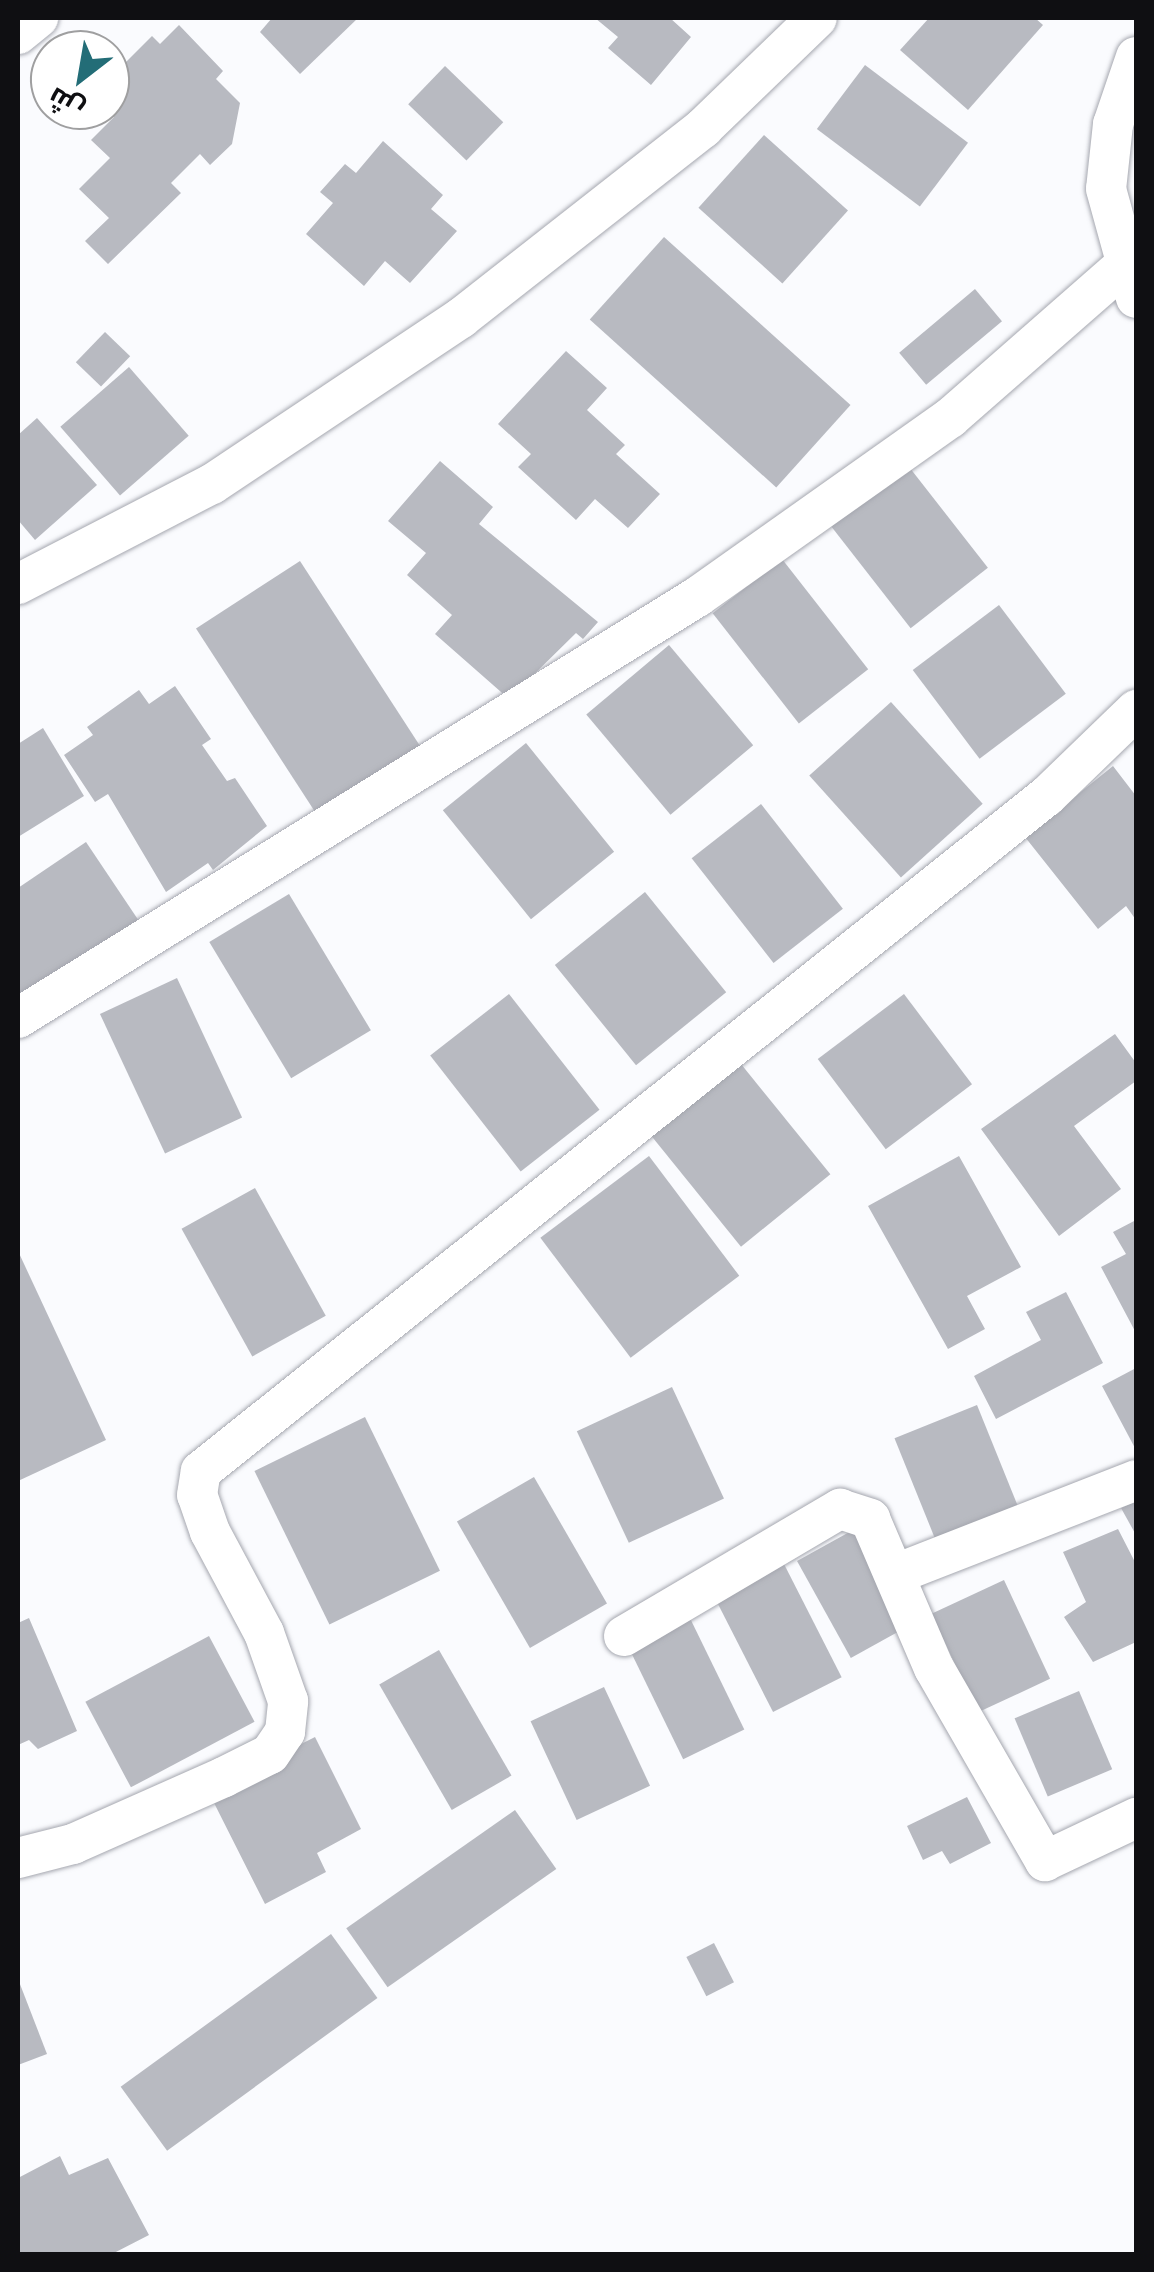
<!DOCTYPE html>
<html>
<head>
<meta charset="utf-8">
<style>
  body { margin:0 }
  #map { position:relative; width:1154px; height:2272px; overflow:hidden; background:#fafbfe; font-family:"Archivo Narrow",Cairo,sans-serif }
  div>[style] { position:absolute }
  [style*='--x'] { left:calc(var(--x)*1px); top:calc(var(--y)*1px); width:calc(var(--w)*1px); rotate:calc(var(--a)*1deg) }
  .building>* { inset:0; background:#b8bac1; transform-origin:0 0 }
  .roads { filter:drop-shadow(0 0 2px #a5a7af) drop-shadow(0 0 2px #a5a7af) }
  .minor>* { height:40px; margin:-20px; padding:0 20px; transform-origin:20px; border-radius:20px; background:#fff }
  span { translate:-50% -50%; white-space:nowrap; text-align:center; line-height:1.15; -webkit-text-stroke:10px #fff; paint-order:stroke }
  .frame { position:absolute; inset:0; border:20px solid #0f0f12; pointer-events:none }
  .north { position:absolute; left:30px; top:30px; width:100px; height:100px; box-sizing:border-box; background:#fff; border:2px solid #9f9fa0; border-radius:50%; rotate:211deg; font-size:28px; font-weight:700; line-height:40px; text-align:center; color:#0f0f12 }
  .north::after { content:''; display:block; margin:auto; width:35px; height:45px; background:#236d77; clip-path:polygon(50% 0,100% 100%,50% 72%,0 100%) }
</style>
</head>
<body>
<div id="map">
  <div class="building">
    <i style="clip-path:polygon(272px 18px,358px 18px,300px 74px,260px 32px)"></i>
    <i style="clip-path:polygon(595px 18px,670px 18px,691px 37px,651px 85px,608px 48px,618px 37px)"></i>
    <i style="clip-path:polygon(929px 18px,1035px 18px,1043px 25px,968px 110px,900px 50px)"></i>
    <i style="clip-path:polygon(179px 25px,223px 71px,216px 79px,240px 103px,232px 144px,210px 165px,200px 154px,171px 183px,181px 193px,108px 264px,85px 241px,109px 218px,79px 189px,110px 158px,91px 140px,114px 117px,110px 78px,152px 36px,160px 44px)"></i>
    <i style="left:865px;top:65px;width:129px;height:80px;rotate:37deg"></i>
    <i style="left:445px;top:66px;width:81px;height:53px;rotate:44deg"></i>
    <i style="left:764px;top:135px;width:113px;height:98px;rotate:42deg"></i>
    <i style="clip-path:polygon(383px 141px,443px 195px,431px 209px,457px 231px,410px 283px,385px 261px,364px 286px,306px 234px,333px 203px,320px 192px,345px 164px,356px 173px)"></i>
    <i style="left:664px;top:237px;width:251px;height:111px;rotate:42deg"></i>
    <i style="left:975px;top:289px;width:42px;height:99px;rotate:50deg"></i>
    <i style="left:105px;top:332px;width:35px;height:42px;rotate:44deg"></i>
    <i style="clip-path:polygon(566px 351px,607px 388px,587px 410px,625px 445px,616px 454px,660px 494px,628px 528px,595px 499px,576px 520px,518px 467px,531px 454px,498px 424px)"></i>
    <i style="left:129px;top:367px;width:91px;height:91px;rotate:49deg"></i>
    <i style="clip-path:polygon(37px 418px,97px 485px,35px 540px,18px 520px,18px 435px)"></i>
    <i style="clip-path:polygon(440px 461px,493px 507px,479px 524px,598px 622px,583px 639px,576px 633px,509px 699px,435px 634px,452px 615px,407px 575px,426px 553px,388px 521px)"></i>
    <i style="left:906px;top:463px;width:133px;height:98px;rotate:52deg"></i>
    <i style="left:782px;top:559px;width:140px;height:88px;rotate:52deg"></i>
    <i style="left:300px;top:561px;width:233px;height:124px;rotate:57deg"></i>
    <i style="left:999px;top:605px;width:111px;height:108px;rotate:53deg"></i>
    <i style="left:669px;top:645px;width:131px;height:108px;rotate:50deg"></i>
    <i style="clip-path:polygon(175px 686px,211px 739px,202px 745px,227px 781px,235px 778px,267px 826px,213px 870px,208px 863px,166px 892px,108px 794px,95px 802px,64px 755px,93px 735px,87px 727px,139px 690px,149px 704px)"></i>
    <i style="left:891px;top:702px;width:137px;height:110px;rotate:48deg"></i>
    <i style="clip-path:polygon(43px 728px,84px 796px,18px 837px,18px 744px)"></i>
    <i style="left:526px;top:743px;width:140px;height:107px;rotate:51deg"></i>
    <i style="clip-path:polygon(1113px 766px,1136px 796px,1136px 920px,1126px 906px,1098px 929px,1025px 837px)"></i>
    <i style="left:761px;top:804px;width:133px;height:88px;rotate:52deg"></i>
    <i style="clip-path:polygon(86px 842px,141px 924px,18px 1002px,18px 888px)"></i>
    <i style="left:645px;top:892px;width:129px;height:116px;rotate:51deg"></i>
    <i style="left:289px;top:894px;width:159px;height:93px;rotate:59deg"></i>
    <i style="left:177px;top:978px;width:154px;height:85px;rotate:65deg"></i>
    <i style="left:509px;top:994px;width:147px;height:100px;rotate:52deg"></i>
    <i style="left:904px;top:994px;width:113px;height:108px;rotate:53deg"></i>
    <i style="clip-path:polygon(1115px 1034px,1136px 1063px,1136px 1081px,1074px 1126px,1121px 1189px,1059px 1236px,981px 1129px)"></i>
    <i style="left:741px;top:1064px;width:142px;height:115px;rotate:51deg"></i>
    <i style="left:649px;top:1156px;width:150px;height:136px;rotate:53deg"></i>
    <i style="clip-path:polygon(959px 1156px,1021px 1267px,967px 1296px,985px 1329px,948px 1349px,868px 1206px)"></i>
    <i style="left:255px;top:1188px;width:146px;height:84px;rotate:61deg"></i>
    <i style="clip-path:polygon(1136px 1220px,1136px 1333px,1101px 1267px,1126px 1254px,1113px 1232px)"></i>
    <i style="clip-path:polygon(18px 1251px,106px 1440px,18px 1481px)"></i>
    <i style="clip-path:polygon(1066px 1292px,1103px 1363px,996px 1419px,974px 1376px,1041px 1340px,1026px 1312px)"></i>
    <i style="clip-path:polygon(1136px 1368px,1136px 1450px,1102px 1386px)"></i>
    <i style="left:672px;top:1387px;width:123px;height:105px;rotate:65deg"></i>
    <i style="left:977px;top:1405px;width:112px;height:89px;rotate:68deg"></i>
    <i style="left:365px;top:1417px;width:171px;height:123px;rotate:64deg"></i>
    <i style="left:534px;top:1477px;width:146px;height:89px;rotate:60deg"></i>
    <i style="clip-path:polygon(1136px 1501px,1136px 1535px,1121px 1508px)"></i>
    <i style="clip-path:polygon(1118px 1529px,1136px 1564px,1136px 1642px,1093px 1662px,1064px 1617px,1086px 1602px,1063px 1552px)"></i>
    <i style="left:853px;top:1530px;width:111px;height:64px;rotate:61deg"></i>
    <i style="left:784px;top:1564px;width:127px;height:77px;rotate:63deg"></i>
    <i style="left:1004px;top:1580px;width:109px;height:80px;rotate:65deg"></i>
    <i style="left:686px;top:1610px;width:133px;height:68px;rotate:64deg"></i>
    <i style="clip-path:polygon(29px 1618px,77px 1731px,38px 1749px,29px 1740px,18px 1745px,18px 1623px)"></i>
    <i style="left:209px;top:1636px;width:97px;height:140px;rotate:62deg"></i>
    <i style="left:439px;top:1650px;width:145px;height:69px;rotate:60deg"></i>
    <i style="left:604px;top:1687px;width:109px;height:81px;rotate:65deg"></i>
    <i style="left:1079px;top:1691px;width:85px;height:70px;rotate:67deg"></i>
    <i style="clip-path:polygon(315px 1737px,361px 1829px,317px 1853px,326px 1872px,265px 1904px,208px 1791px)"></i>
    <i style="clip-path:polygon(967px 1797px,991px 1843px,950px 1864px,942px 1851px,923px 1860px,907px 1826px)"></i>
    <i style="left:515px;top:1810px;width:72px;height:206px;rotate:55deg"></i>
    <i style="left:331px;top:1934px;width:79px;height:260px;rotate:54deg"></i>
    <i style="left:714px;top:1943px;width:44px;height:31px;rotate:63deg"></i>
    <i style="clip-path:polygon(18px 1979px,47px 2054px,18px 2065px)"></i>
    <i style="clip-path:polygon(60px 2156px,69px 2175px,108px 2158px,149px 2235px,112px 2254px,18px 2254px,18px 2178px)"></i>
  </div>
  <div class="roads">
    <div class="minor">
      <i style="--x:18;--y:34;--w:26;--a:-39"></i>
      <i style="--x:1136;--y:57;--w:71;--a:108.9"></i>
      <i style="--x:1113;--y:124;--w:65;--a:96.1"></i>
      <i style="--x:1106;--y:189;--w:113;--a:74.6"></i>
      <i style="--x:18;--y:584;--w:218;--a:-27.3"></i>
      <i style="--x:212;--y:484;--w:299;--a:-33.7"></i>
      <i style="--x:461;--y:318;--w:308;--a:-38.1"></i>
      <i style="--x:703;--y:128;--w:158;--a:-44"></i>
      <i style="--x:18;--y:1018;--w:799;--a:-31.8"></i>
      <i style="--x:697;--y:597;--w:310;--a:-35.3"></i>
      <i style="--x:950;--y:418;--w:247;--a:-41.2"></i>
      <i style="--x:898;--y:1573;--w:256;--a:-21.3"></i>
      <i style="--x:624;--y:1636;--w:251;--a:-30.5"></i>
      <i style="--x:840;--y:1509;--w:32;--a:18"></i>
      <i style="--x:870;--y:1519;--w:162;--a:66.8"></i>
      <i style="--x:934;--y:1668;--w:223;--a:60.1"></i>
      <i style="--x:1045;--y:1861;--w:101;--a:-25.3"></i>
      <i style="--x:18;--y:1858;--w:57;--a:-14.3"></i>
      <i style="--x:73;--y:1844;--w:165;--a:-23.9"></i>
      <i style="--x:224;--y:1777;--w:51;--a:-26.6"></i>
      <i style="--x:270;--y:1754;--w:27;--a:-56"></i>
      <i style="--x:285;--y:1732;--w:31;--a:-84"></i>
      <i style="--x:288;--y:1701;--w:72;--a:-109.4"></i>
      <i style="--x:264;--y:1633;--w:115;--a:-118.1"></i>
      <i style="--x:210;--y:1532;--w:39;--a:-109"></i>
      <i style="--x:197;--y:1495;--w:24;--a:-81"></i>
      <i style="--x:201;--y:1471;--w:1082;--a:-38.59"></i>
      <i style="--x:1047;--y:796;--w:124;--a:-44"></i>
    </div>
  </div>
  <div class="frame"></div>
  <div class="north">ش</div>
</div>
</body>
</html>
